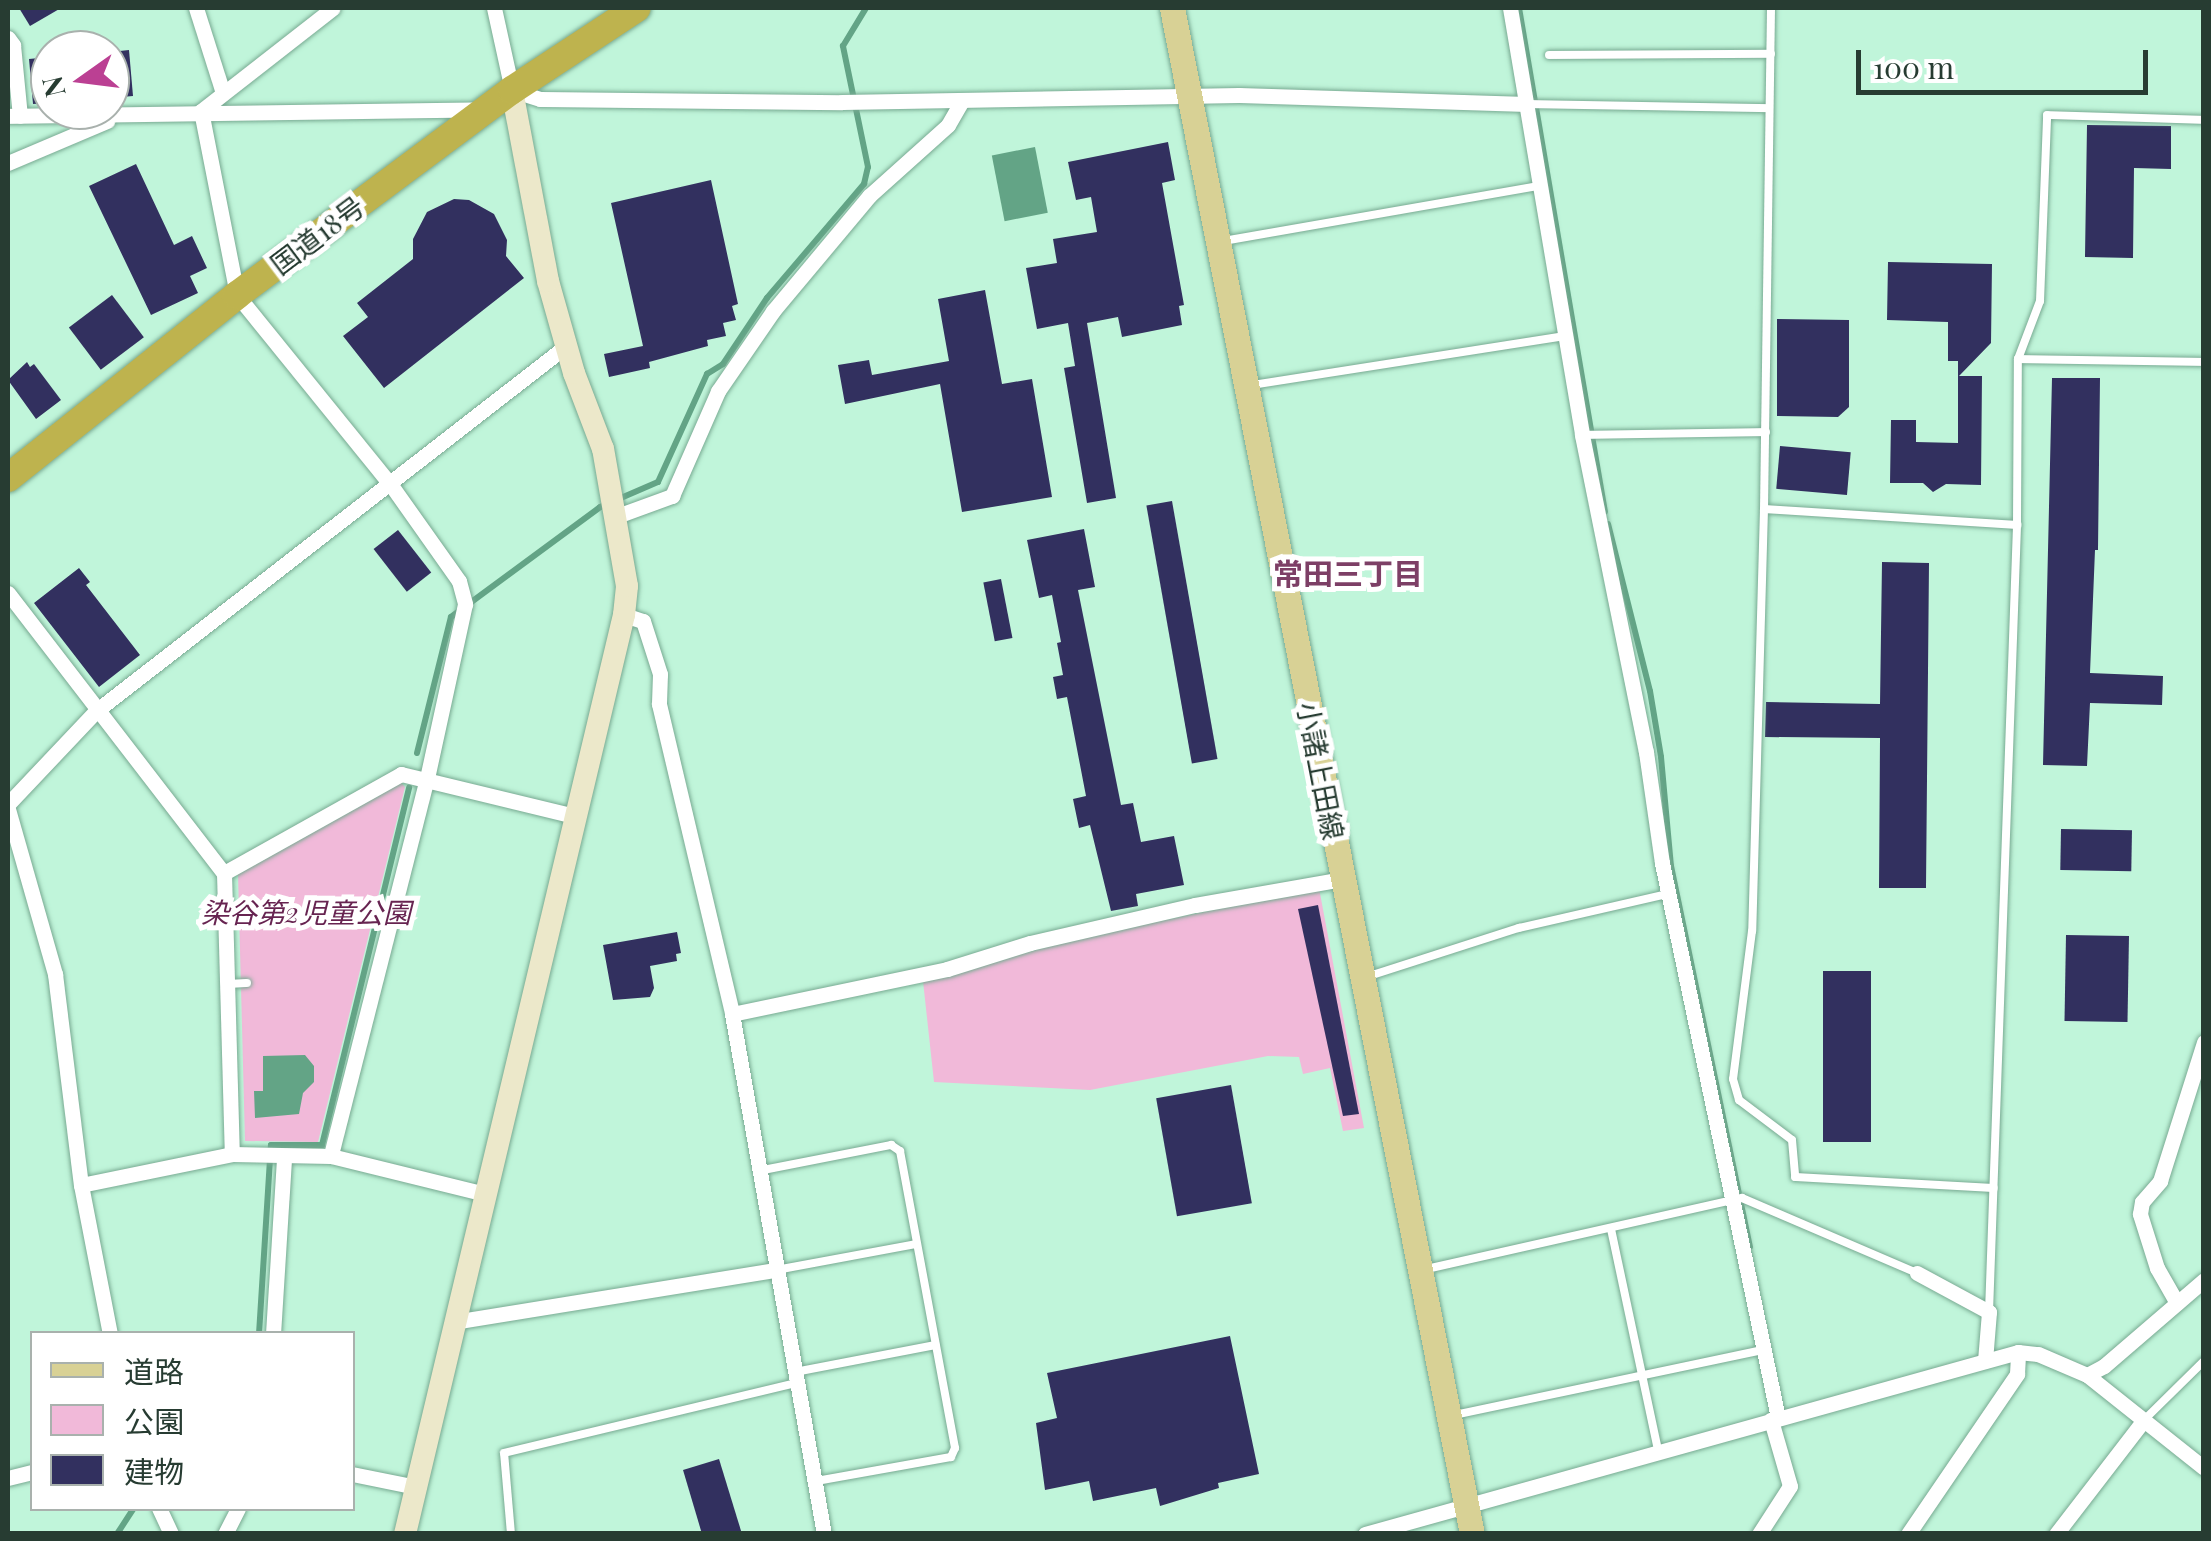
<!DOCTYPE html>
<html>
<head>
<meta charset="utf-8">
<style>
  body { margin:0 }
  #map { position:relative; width:2211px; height:1541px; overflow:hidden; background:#c0f5da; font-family:"Playfair Display","Noto Sans JP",serif }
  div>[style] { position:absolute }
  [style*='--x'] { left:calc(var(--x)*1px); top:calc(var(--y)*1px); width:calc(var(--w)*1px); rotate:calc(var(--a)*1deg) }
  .green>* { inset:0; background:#f1b9d9 }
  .water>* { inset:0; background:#63a486; transform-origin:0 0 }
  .stream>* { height:6px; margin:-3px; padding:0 3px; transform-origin:3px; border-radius:3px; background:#63a486 }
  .building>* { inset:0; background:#32305f; transform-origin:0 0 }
  .roads { filter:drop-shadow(0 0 2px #78aa92) drop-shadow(0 0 2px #78aa92) }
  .lane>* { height:8px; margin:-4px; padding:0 4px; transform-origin:4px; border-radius:4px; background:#fff }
  .street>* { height:15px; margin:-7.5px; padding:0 7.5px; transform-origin:7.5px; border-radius:7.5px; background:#fff }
  .secondary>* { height:22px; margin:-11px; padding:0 11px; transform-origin:11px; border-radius:11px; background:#ece8ca }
  .primary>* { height:25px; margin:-12.5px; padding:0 12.5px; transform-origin:12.5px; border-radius:12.5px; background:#d8d195 }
  .highway>* { height:28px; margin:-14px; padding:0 14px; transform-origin:14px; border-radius:14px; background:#beb34e }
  span { translate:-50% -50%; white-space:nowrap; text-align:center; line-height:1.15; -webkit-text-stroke:10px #fff; paint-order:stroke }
  .street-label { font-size:28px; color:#273c32 }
  .park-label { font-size:28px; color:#672451; font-style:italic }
  .neighbourhood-label { font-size:30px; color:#7d3f66; font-weight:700 }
  .frame { position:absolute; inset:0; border:10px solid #273c32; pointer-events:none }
  .legend { position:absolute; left:30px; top:1331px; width:325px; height:180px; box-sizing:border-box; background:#fff; border:2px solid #a9b1ad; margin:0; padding:12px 18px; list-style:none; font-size:30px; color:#273c32 }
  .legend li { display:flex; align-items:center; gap:20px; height:50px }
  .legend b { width:50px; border:2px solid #a9b1ad }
  .north { position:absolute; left:30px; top:30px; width:100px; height:100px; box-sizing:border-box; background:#fff; border:2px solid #a9b1ad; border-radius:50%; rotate:256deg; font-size:28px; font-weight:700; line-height:40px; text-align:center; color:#273c32 }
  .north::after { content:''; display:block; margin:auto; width:35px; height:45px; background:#bb4093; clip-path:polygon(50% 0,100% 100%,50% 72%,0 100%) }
  .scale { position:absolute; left:1856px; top:50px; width:292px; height:45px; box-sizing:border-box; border:5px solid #273c32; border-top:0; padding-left:12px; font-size:30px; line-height:35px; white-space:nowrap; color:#273c32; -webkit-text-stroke:8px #fff; paint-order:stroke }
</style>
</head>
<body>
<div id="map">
  <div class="green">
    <i style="clip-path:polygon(399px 780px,405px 787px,318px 1142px,245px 1141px,238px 874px)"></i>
    <i style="clip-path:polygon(1319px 888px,1364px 1128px,1343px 1131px,1330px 1068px,1303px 1074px,1299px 1057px,1268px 1056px,1090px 1090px,934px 1082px,923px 981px,1084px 937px)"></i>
  </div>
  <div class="water">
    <i style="left:1035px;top:147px;width:67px;height:44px;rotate:79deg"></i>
    <i style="clip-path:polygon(305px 1055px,314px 1066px,314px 1082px,303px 1093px,299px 1114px,255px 1118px,254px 1091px,263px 1091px,263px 1056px)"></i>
  </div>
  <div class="stream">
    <i style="--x:1519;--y:8;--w:511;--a:80.32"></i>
    <i style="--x:1608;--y:524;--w:172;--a:75.9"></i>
    <i style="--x:1650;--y:691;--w:67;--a:80.5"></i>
    <i style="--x:1661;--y:757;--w:109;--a:84.8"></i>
    <i style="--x:1671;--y:866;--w:389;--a:78.3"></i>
    <i style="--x:417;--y:753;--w:140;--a:-76"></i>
    <i style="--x:451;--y:617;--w:185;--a:-36.4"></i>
    <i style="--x:600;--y:507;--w:63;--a:-23.3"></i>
    <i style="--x:658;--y:482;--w:119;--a:-65.6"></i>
    <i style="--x:707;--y:374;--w:19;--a:-32"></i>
    <i style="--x:723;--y:364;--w:79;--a:-56.3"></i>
    <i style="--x:767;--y:298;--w:150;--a:-49.6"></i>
    <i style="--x:864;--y:184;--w:17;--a:-77"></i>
    <i style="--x:868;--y:167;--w:124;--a:-101.7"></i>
    <i style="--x:843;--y:46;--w:44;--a:-58.8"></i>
    <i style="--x:259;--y:1334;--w:189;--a:-86.4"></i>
    <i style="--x:271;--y:1145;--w:51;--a:0"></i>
    <i style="--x:322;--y:1145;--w:368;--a:-76.3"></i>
    <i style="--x:117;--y:1534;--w:31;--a:-57"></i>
  </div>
  <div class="building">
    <i style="clip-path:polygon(19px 8px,61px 8px,30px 26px)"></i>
    <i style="clip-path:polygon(129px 50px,133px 96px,110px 98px,110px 52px)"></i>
    <i style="clip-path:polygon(50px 57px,50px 103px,33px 104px,29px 59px)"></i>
    <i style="clip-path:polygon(2087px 125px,2171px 126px,2171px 169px,2134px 168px,2133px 258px,2085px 257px)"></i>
    <i style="clip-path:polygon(1168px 142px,1175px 180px,1162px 183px,1184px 305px,1179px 306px,1182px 325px,1122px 337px,1118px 317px,1087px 323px,1116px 498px,1087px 503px,1064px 368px,1075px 366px,1068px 323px,1037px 329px,1026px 268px,1057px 263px,1053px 239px,1097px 232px,1091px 197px,1076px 200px,1068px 162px)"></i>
    <i style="clip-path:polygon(136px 164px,174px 245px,192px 236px,207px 268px,190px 276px,198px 293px,151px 315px,89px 186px)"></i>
    <i style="clip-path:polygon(711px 180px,738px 304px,732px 306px,736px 320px,723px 323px,726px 336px,707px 340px,708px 346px,649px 362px,650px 368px,609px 377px,604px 354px,643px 346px,611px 203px)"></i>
    <i style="clip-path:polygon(454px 199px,469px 200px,494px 214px,507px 240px,506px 256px,524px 278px,384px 388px,343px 336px,368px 317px,357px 303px,413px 259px,413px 239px,427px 212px)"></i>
    <i style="clip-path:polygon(1888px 262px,1992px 264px,1991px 343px,1959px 376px,1982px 376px,1981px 485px,1946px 484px,1933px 492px,1923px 483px,1890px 483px,1891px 420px,1916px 420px,1916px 442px,1958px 443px,1958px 361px,1948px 361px,1948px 322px,1887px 320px)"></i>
    <i style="clip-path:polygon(985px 290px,1002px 384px,1032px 379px,1052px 497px,962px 512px,940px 384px,845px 404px,838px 365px,869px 360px,872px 375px,949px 361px,938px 299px)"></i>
    <i style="left:112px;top:295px;width:53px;height:54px;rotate:53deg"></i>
    <i style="clip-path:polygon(1777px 319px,1849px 320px,1849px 407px,1838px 417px,1777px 416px)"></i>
    <i style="clip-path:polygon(27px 362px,30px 367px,34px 364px,61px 400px,36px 419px,8px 380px)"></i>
    <i style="clip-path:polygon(2052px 378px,2100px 378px,2098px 550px,2095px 550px,2090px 673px,2163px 676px,2162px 705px,2090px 703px,2087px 766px,2043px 765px)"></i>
    <i style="left:1780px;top:446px;width:71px;height:43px;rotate:5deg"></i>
    <i style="left:1172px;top:501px;width:262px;height:26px;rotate:80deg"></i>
    <i style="clip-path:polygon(1084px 529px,1095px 587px,1078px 590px,1121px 805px,1133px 803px,1141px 842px,1174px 836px,1184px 885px,1136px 894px,1138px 906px,1111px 911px,1090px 825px,1079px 828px,1073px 799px,1086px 796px,1067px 697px,1057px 699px,1053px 677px,1063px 675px,1057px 643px,1061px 642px,1052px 595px,1039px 598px,1027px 540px)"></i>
    <i style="left:398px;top:530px;width:54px;height:31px;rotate:52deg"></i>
    <i style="clip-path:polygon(1882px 562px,1929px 563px,1926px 888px,1879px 888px,1880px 738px,1765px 737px,1766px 702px,1880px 704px)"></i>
    <i style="clip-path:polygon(79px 568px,90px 582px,86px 585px,140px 655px,99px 687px,34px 603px)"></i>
    <i style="left:1001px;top:579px;width:60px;height:18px;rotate:79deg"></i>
    <i style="left:2061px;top:829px;width:71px;height:41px;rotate:1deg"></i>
    <i style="clip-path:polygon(1318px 905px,1359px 1114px,1343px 1116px,1298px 909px)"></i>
    <i style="clip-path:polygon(677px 932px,681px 953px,676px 954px,677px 961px,650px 966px,654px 988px,650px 997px,613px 1000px,603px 945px)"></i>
    <i style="left:2066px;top:935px;width:63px;height:86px;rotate:1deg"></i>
    <i style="left:1823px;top:971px;width:48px;height:171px"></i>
    <i style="left:1231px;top:1085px;width:120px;height:76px;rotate:80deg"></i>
    <i style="clip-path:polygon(1230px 1336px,1259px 1474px,1218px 1483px,1219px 1488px,1160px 1506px,1156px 1488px,1093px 1501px,1089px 1481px,1045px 1490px,1036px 1423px,1057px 1418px,1047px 1373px)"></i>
    <i style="clip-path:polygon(719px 1459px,742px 1534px,702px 1534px,683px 1470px)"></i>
  </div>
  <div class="roads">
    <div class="lane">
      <i style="--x:1771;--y:8;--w:501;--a:90.8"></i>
      <i style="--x:1764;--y:509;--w:254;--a:3.6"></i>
      <i style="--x:1549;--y:55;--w:222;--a:-0.3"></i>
      <i style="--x:1529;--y:104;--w:240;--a:1"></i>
      <i style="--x:1223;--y:241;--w:321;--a:-9.9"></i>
      <i style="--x:2018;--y:359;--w:186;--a:0.9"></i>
      <i style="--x:1252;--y:385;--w:316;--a:-8.9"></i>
      <i style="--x:1582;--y:435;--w:184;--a:-0.9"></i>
      <i style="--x:1764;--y:509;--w:422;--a:91.6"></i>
      <i style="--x:1752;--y:931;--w:149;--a:97.3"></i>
      <i style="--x:1733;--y:1079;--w:22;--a:74"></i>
      <i style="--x:1739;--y:1100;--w:66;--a:37"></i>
      <i style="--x:1792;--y:1140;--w:37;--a:85"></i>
      <i style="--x:1795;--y:1177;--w:199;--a:3.2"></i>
      <i style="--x:1366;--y:977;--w:161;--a:-17.8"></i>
      <i style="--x:1519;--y:928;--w:153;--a:-12.9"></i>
      <i style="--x:227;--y:984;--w:20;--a:-3"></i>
      <i style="--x:758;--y:1171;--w:136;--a:-11.1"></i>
      <i style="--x:891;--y:1145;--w:11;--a:34"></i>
      <i style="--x:900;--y:1151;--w:302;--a:79.5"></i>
      <i style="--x:955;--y:1448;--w:10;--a:114"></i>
      <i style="--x:951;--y:1457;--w:137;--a:169.9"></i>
      <i style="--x:1611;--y:1229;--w:227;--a:78"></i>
      <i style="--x:776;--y:1270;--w:142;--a:-10.5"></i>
      <i style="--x:1422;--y:1270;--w:328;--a:-12.7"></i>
      <i style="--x:1742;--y:1198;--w:190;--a:23.2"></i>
      <i style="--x:1989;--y:1312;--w:787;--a:-87.96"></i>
      <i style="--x:2017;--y:525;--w:166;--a:-89.7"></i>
      <i style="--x:2018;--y:359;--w:62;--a:-69.2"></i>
      <i style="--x:2040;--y:301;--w:186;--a:-87.8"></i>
      <i style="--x:2047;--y:115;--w:157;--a:1.8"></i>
      <i style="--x:795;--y:1372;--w:143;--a:-10.9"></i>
      <i style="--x:1454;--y:1415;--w:315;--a:-11.9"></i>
      <i style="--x:2143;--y:1421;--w:86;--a:-44.5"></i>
      <i style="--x:511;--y:1534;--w:81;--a:-94.9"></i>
      <i style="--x:504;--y:1453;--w:300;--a:-13.5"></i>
    </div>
    <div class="street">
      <i style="--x:196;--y:8;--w:89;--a:72.4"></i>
      <i style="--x:494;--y:8;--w:84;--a:77.6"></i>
      <i style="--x:512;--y:90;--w:29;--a:18"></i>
      <i style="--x:540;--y:99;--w:302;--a:0.6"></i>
      <i style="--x:842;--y:102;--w:397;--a:-1"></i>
      <i style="--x:1239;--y:95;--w:288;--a:1.8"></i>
      <i style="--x:1510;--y:8;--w:433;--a:80.4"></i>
      <i style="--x:1582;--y:435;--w:323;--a:78.6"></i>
      <i style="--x:1646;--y:752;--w:112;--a:81.8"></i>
      <i style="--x:1662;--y:863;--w:567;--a:78.19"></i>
      <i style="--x:8;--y:38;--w:9;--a:54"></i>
      <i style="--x:13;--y:45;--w:71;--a:84.4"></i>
      <i style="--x:201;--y:111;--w:187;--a:78.9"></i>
      <i style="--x:237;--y:295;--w:245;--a:51"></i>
      <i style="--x:391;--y:485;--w:118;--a:54.7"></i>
      <i style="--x:459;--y:581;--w:24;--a:75"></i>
      <i style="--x:465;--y:604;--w:178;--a:102.3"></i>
      <i style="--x:427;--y:778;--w:390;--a:104.3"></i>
      <i style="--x:201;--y:111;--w:167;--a:-38"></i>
      <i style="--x:8;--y:116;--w:474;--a:-0.8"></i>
      <i style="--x:8;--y:163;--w:108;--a:-23"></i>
      <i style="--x:617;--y:516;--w:59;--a:-20"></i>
      <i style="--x:672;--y:496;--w:115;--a:-66.3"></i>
      <i style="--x:718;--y:391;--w:97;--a:-55.5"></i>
      <i style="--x:773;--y:311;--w:150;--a:-50.1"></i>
      <i style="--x:869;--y:196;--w:106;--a:-41.9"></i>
      <i style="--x:948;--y:125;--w:28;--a:-60"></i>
      <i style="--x:8;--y:593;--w:354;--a:52.4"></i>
      <i style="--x:224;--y:873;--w:281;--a:88.4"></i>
      <i style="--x:624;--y:615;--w:20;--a:18"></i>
      <i style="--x:643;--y:621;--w:56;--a:72.2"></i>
      <i style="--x:660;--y:674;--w:30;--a:92"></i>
      <i style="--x:659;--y:704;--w:318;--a:76.7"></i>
      <i style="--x:732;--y:1014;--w:528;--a:79.97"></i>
      <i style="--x:8;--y:804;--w:128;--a:-46.6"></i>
      <i style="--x:96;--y:711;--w:595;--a:-37.83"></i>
      <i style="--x:8;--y:809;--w:172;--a:74.1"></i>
      <i style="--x:55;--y:974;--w:213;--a:83"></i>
      <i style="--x:81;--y:1185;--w:152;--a:79"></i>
      <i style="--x:224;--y:873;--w:203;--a:-29.2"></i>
      <i style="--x:401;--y:774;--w:179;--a:13.6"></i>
      <i style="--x:732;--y:1014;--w:220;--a:-11.8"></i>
      <i style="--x:947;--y:969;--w:87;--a:-17.4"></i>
      <i style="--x:1030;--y:943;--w:169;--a:-13"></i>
      <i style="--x:1195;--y:905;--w:149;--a:-10"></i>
      <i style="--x:81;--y:1185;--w:154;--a:-11.6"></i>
      <i style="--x:232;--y:1154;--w:99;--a:1.2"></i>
      <i style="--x:331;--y:1156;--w:160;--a:13.8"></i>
      <i style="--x:1917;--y:1273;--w:82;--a:28.4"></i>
      <i style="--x:1989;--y:1312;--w:49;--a:94.7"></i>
      <i style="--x:2177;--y:1303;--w:40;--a:-119.7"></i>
      <i style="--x:2157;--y:1268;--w:57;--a:-107.5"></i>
      <i style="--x:2140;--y:1214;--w:12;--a:-81"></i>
      <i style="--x:2142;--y:1202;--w:28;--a:-49"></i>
      <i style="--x:2160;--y:1181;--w:146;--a:-72.4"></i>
      <i style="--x:454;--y:1322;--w:326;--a:-9.2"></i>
      <i style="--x:273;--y:1334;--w:176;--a:-86.4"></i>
      <i style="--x:2087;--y:1375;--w:19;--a:-28"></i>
      <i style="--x:2104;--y:1366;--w:132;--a:-40.7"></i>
      <i style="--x:352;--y:1474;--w:65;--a:11.5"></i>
      <i style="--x:8;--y:1478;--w:25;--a:-14"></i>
      <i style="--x:159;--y:1508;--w:29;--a:65"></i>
      <i style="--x:225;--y:1534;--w:29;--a:-63"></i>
      <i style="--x:1365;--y:1534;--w:678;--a:-15.57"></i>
      <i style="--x:2018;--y:1352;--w:20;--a:6"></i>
      <i style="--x:2038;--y:1354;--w:53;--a:23.2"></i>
      <i style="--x:2087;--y:1375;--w:149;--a:38.5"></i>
      <i style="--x:1759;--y:1534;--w:57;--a:-57.1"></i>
      <i style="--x:1790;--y:1486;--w:69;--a:-106.1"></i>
      <i style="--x:1908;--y:1534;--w:194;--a:-55.7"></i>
      <i style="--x:2017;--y:1374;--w:22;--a:-87"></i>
      <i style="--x:2056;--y:1534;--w:143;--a:-52.4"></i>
    </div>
    <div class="secondary">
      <i style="--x:405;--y:1534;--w:945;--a:-76.6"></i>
      <i style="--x:624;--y:615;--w:29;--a:-84"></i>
      <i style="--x:627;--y:586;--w:139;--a:-99.9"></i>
      <i style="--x:603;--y:449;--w:81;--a:-110.9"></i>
      <i style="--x:574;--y:373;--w:96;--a:-105.8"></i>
      <i style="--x:548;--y:281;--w:194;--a:-100.7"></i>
    </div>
    <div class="primary">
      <i style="--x:1172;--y:8;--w:1555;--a:78.88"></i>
    </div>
    <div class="highway">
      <i style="--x:8;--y:478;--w:293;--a:-38.6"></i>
      <i style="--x:237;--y:295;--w:343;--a:-36.7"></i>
      <i style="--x:512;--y:90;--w:149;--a:-33.3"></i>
    </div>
  </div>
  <div class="street-label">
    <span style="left:317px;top:235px;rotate:-37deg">国道18号</span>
    <span style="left:1321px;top:771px;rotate:79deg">小諸上田線</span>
  </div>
  <div class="park-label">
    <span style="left:306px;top:912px">染谷第2児童公園</span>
  </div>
  <div class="neighbourhood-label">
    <span style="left:1348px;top:573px">常田三丁目</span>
  </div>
  <div class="frame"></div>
  <ul class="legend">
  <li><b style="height:12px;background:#d8d195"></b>道路</li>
  <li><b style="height:28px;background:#f1b9d9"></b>公園</li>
  <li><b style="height:28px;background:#32305f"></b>建物</li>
  </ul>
  <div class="north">N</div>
  <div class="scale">100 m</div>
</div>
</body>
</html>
